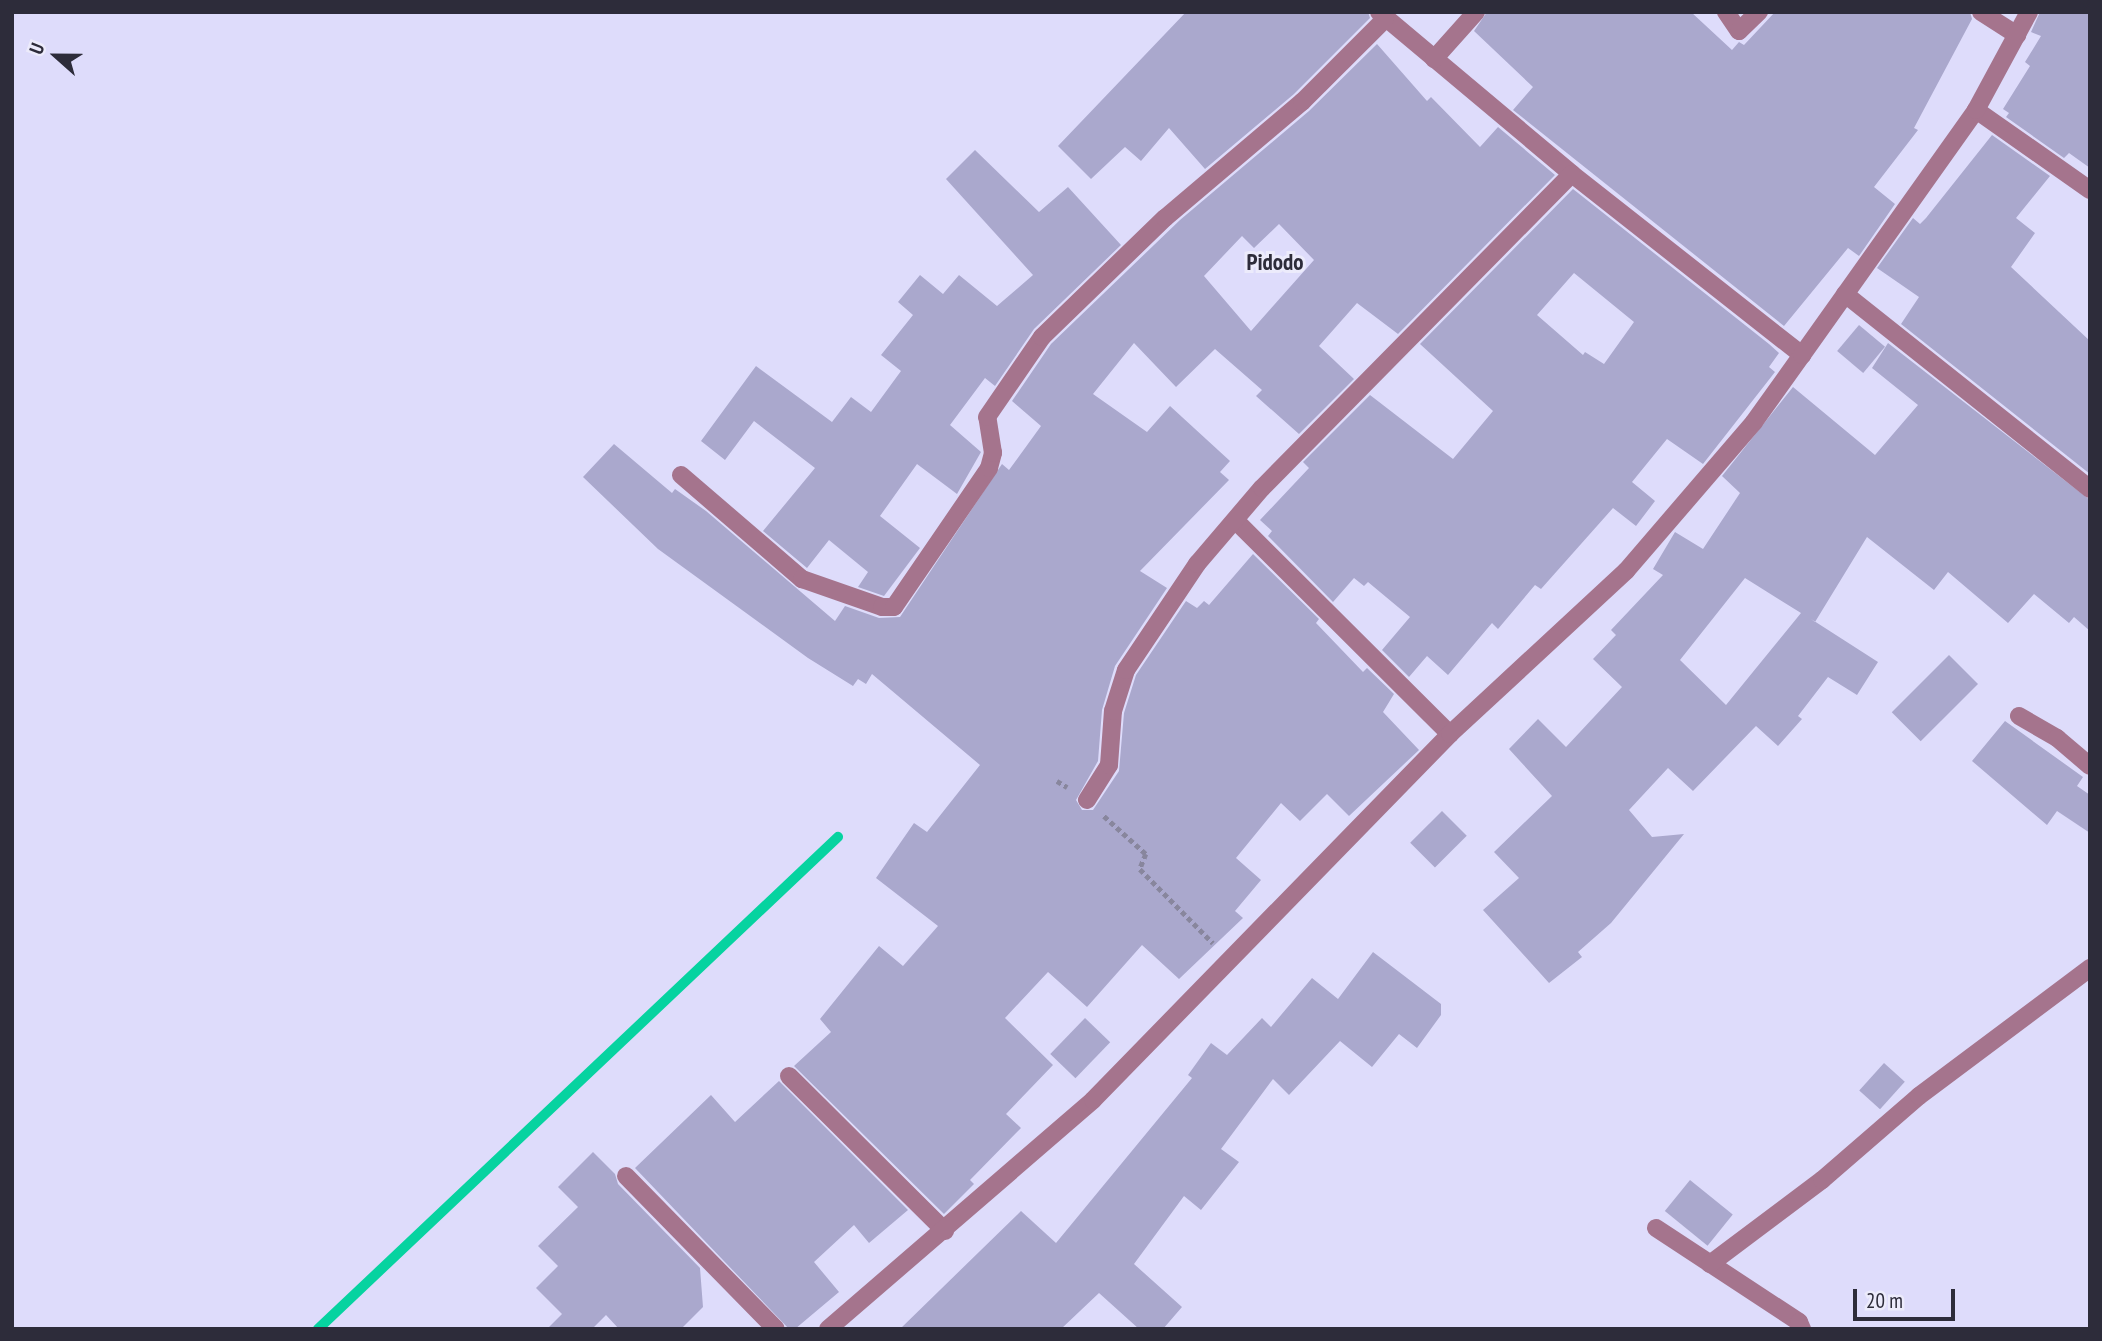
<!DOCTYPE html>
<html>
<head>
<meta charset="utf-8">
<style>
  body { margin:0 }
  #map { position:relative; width:2102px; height:1341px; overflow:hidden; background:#dedcfb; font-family:"PT Sans Narrow",sans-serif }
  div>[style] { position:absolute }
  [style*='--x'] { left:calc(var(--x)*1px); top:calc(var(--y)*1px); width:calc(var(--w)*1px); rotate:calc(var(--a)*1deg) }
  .stream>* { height:10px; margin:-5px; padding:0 5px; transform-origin:5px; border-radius:5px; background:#06d3a0 }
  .building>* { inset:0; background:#aaa8cd; transform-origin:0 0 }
  .path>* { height:4.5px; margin-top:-2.25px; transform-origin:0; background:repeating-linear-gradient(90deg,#88869d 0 5px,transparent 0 8.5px) }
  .minor>* { height:18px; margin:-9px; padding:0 9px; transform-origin:9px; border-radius:9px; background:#a5748d }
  span { translate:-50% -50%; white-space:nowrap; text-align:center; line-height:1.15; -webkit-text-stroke:6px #ecebfb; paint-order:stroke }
  .quarter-label { font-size:23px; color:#2d2c3a; font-weight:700 }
  .frame { position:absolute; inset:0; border:14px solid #2d2c3a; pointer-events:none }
  .north { position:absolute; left:21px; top:21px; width:70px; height:70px; -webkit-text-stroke:5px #ecebfb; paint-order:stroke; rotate:291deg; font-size:19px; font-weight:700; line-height:28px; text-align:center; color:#2d2c3a }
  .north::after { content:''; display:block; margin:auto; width:24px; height:32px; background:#2d2c3a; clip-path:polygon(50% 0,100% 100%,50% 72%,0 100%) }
  .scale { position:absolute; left:1853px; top:1289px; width:102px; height:32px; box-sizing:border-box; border:4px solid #2d2c3a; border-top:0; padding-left:9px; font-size:21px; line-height:24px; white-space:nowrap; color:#2d2c3a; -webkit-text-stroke:5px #ecebfb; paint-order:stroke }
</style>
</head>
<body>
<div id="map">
  <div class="stream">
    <i style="--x:318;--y:1329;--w:716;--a:-43.42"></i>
  </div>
  <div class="building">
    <i style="clip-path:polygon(1186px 12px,1368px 12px,1370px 18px,1294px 94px,1205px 169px,1169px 128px,1141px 161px,1125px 147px,1091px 179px,1058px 146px)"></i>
    <i style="clip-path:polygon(1487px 12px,1691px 12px,1732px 50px,1739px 42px,1744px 45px,1775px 12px,1970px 12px,1972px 19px,1914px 128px,1918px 130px,1874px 187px,1895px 204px,1859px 256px,1848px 248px,1784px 326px,1513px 110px,1533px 87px,1474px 31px)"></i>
    <i style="clip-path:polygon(2040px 12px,2090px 12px,2090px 168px,2069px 153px,2064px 158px,2006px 117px,2009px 113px,2003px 109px,2030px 66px,2025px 62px,2041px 36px,2031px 32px)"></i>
    <i style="clip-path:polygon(evenodd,1377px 44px,1427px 101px,1431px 97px,1480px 147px,1498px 127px,1555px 175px,1398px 334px,1357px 303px,1319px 346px,1354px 379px,1299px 434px,1256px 396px,1262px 390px,1215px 349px,1176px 387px,1134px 343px,1093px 394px,1147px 432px,1170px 406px,1230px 461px,1220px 472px,1229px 480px,1140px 571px,1167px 588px,1115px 666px,1102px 710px,1098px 761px,1076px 800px,1082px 810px,1093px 810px,1119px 771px,1124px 713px,1136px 675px,1186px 601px,1197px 608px,1204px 601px,1209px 605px,1253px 554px,1319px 619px,1316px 623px,1363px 672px,1367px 668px,1394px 694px,1383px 712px,1419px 750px,1349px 816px,1327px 794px,1300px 821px,1281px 803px,1236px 858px,1261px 880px,1235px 911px,1243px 918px,1179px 979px,1142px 945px,1087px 1007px,1048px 972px,1005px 1018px,1053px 1065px,1006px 1114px,1021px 1128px,970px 1180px,974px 1184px,944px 1214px,794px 1066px,831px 1032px,820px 1019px,879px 946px,903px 966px,938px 926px,876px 878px,914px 823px,927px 832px,980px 765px,872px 674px,866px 684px,858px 679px,853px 686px,808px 658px,658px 549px,583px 477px,614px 444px,672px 493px,675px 489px,706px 511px,835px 621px,845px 606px,879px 618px,900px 617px,1002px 464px,1009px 470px,1041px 426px,1012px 401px,1051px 344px,1180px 220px,1309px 111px,1377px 44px,1279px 224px,1314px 260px,1251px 331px,1204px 276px,1242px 236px,1254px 248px,1279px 224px)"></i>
    <i style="clip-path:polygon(1992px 135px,2050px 176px,2016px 218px,2035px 233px,2011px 267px,2090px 341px,2090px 474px,1901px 324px,1919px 297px,1877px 268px,1913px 218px,1920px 224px,1926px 218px)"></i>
    <i style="clip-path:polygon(975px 150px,1039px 212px,1068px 187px,1121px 245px,1034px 329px,995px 386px,985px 378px,950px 425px,981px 452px,957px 494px,917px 464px,880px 516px,920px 548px,884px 596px,858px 587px,868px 572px,829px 540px,807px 568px,763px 531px,815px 468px,754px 421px,725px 460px,701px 441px,756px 366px,832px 422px,851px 397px,871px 412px,901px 371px,881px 355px,913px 315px,898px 302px,920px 275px,943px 294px,959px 275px,997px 306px,1033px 275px,946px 179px)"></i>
    <i style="clip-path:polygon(evenodd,1573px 189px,1769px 344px,1779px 353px,1769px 367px,1775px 372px,1703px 464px,1667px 439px,1632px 482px,1655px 501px,1636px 526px,1613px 508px,1541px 589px,1535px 585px,1498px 629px,1492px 623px,1448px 675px,1427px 656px,1409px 677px,1382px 650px,1410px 617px,1368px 582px,1364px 586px,1354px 578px,1333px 602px,1268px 536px,1272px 531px,1260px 520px,1309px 468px,1303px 462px,1370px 395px,1453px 459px,1493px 411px,1420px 344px,1573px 189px,1574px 273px,1634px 322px,1604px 364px,1585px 352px,1583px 355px,1537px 315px,1574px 273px)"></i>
    <i style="left:1859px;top:325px;width:34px;height:34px;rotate:40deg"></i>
    <i style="clip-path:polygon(evenodd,1888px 343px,2090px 500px,2090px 631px,2074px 617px,2069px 623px,2034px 594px,2008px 623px,1948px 572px,1934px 590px,1867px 537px,1815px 622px,1811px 619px,1878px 662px,1857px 695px,1828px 677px,1798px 716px,1802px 719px,1778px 746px,1756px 726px,1693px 791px,1668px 768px,1629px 810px,1652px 837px,1684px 834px,1611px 923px,1578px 952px,1582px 957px,1549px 983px,1483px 910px,1519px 878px,1494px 852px,1552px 796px,1509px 749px,1538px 719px,1566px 747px,1622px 687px,1593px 659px,1616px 635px,1611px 630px,1663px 575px,1653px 569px,1675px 532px,1703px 549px,1740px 493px,1722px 476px,1793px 387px,1875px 455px,1918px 405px,1872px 368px,1888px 343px,1745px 578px,1801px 613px,1726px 705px,1680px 660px,1745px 578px)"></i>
    <i style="left:1949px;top:655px;width:41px;height:81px;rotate:45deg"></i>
    <i style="clip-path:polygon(2005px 721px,2083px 777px,2077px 786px,2090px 795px,2090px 833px,2057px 811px,2047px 825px,1972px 761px)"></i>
    <i style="left:1442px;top:811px;width:35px;height:45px;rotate:45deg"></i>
    <i style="clip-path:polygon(1373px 952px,1441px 1004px,1441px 1015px,1417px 1048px,1399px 1034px,1372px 1067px,1340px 1041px,1289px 1095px,1273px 1079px,1221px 1149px,1239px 1162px,1201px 1210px,1184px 1196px,1134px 1264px,1182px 1307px,1163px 1329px,1139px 1329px,1099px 1293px,1061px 1329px,900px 1329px,1021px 1211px,1056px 1243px,1192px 1078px,1188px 1075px,1211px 1043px,1227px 1055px,1262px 1018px,1271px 1027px,1312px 978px,1338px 999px)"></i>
    <i style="left:1085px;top:1018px;width:35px;height:50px;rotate:44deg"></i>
    <i style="left:1884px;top:1063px;width:28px;height:37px;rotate:42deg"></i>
    <i style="clip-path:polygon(779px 1081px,908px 1210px,869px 1243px,854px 1225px,814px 1262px,839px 1292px,795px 1329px,789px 1329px,635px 1168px,711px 1095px,735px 1122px)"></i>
    <i style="clip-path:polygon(593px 1152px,615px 1174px,618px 1184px,700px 1268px,703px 1307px,681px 1329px,619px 1329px,606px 1315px,592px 1329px,547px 1329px,562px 1314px,536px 1288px,558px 1266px,538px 1246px,578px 1207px,558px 1187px)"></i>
    <i style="left:1690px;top:1180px;width:55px;height:40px;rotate:39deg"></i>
  </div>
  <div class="path">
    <i style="--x:1057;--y:781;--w:12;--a:31"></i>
    <i style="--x:1104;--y:816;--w:57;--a:42.1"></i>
    <i style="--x:1146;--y:854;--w:16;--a:112"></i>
    <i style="--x:1140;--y:869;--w:104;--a:45.4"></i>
  </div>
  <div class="minor">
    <i style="--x:1379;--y:12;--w:252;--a:40"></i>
    <i style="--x:1572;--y:174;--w:293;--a:38.2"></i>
    <i style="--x:1726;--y:12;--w:23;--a:56"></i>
    <i style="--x:1739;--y:31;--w:28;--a:-44"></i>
    <i style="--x:1981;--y:12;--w:43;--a:32.6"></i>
    <i style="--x:1434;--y:59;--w:63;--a:-48.2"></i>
    <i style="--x:1976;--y:110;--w:139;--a:35.1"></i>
    <i style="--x:1845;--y:294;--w:313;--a:38.5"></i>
    <i style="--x:681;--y:475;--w:160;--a:40.7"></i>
    <i style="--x:802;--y:579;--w:85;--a:19.3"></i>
    <i style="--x:882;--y:607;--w:12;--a:0"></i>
    <i style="--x:894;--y:607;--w:168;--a:-55.6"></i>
    <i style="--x:989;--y:468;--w:16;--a:-75"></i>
    <i style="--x:993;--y:453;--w:36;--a:-99"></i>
    <i style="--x:987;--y:417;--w:97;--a:-55.5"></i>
    <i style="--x:1042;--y:337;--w:171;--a:-44.1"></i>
    <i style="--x:1165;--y:218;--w:180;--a:-40.3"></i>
    <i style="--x:1302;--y:102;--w:117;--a:-45"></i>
    <i style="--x:1236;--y:521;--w:302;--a:44.9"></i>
    <i style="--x:2019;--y:716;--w:44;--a:30.1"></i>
    <i style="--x:2057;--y:738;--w:43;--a:40.3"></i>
    <i style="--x:1087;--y:800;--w:41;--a:-57.8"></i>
    <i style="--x:1109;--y:765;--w:54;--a:-85.8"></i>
    <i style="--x:1113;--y:711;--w:43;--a:-72.4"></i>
    <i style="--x:1126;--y:670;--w:128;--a:-56.2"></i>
    <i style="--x:1197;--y:564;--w:100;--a:-49.5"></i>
    <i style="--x:1262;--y:488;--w:441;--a:-45.4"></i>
    <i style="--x:789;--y:1076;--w:220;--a:44.8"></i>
    <i style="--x:626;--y:1176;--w:214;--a:45.6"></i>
    <i style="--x:1656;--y:1228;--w:171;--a:33.3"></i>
    <i style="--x:1799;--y:1322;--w:8;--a:67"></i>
    <i style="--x:1710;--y:1264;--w:140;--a:-36.9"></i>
    <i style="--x:1822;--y:1180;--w:128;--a:-40.9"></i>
    <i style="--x:1919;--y:1096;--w:214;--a:-36.8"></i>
    <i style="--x:828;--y:1329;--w:350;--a:-40.8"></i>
    <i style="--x:1093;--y:1100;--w:511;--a:-45.71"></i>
    <i style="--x:1450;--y:734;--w:240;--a:-42.8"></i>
    <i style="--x:1626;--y:571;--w:196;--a:-49.3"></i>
    <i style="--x:1754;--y:422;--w:82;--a:-54.4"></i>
    <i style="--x:1802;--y:355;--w:301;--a:-54.6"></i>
    <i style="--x:1976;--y:110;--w:111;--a:-61.6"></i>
  </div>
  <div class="quarter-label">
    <span style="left:1275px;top:262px">Pidodo</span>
  </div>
  <div class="frame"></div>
  <div class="north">U</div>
  <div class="scale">20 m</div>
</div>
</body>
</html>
